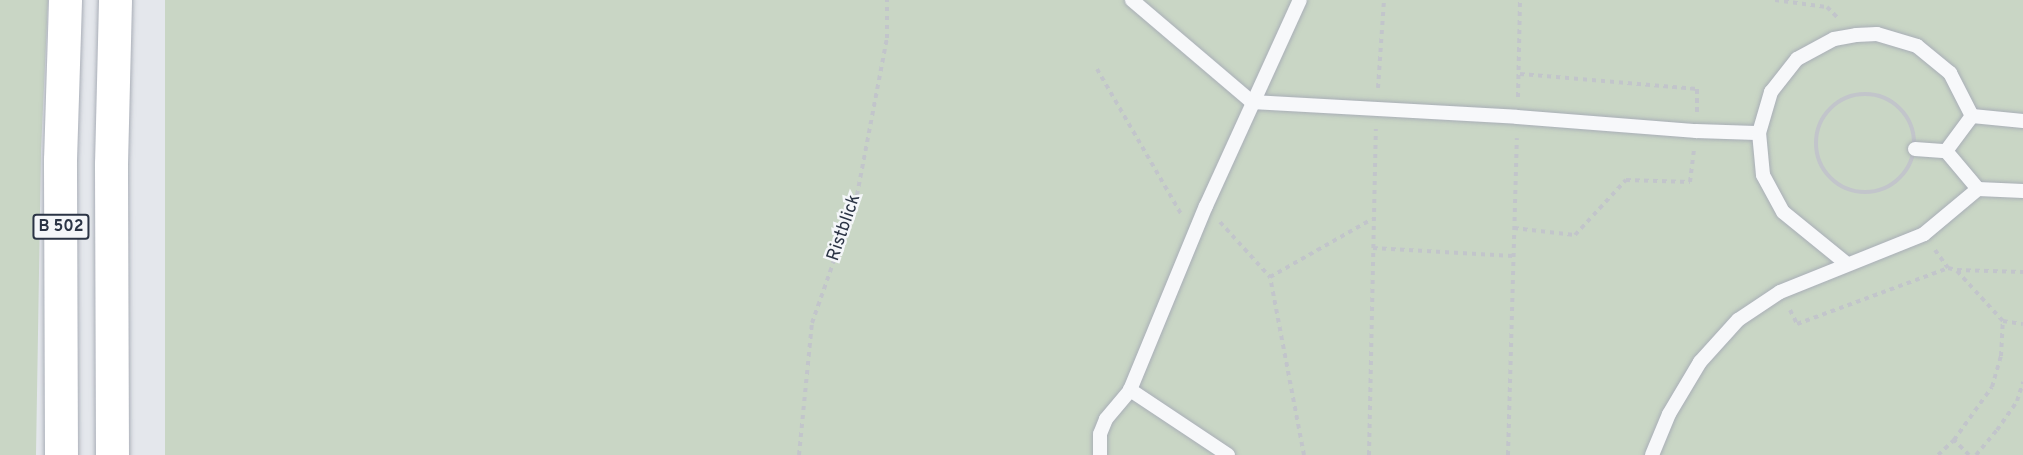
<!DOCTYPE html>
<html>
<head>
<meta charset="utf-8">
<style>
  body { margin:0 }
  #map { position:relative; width:2023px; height:455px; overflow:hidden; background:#e4e7ec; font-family:Overpass,sans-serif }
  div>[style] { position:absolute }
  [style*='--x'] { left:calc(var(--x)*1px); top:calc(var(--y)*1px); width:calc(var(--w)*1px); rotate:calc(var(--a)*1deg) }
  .green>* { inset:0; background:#c9d6c5; transform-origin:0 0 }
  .path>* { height:4px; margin-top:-2px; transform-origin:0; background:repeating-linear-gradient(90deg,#c2c5cb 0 4.5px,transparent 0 9px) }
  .path>.ring { margin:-2px; padding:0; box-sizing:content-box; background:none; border:4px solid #c2c5cb; border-radius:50% }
  .roads { filter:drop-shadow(0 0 2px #a9aeb7) drop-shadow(0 0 2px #a9aeb7) }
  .service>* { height:14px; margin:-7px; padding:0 7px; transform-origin:7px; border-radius:7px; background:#f7f8fa }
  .trunk>* { height:33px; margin:-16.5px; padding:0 16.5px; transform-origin:16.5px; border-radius:16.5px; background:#fff }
  span { translate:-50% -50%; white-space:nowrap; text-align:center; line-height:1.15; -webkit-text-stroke:5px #f4f6f9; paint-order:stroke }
  .shield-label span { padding:2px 4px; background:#f4f6f9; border:2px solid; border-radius:4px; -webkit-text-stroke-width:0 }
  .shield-label { font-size:16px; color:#2b3445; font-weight:700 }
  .street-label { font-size:18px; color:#2b3445 }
</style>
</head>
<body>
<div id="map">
  <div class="green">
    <i style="clip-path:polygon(0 0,48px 0,41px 151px,36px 455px,0 455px)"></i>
    <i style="left:165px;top:0;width:1858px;height:455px"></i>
  </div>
  <div class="path">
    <i style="--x:1775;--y:0;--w:52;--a:7.7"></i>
    <i style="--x:1827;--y:7;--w:16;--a:45"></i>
    <i style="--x:1097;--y:69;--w:168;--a:59.9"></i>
    <i style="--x:1520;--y:74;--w:178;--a:4.8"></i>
    <i style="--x:1697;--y:89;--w:24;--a:90"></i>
    <i style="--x:1378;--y:88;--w:88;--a:-86.1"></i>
    <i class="ring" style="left:1816px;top:94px;width:94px;height:94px"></i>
    <i style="--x:1518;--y:97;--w:97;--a:-88.8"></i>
    <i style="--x:1220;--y:222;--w:74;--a:47.7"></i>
    <i style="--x:1514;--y:228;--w:61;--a:6.5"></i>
    <i style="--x:1575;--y:235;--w:75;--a:-47.2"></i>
    <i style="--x:1626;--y:180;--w:64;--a:1.8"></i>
    <i style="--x:1690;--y:182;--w:32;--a:-83"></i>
    <i style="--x:1373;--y:248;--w:140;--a:3.3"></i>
    <i style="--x:1935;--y:250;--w:22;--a:54"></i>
    <i style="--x:1948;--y:268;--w:9;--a:13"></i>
    <i style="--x:1957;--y:270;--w:66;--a:1.7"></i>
    <i style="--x:1957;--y:271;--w:68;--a:47.4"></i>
    <i style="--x:2003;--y:321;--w:20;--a:9"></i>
    <i style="--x:1790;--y:310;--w:16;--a:63"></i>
    <i style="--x:1797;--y:324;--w:161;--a:-20.3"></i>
    <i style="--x:799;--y:455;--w:133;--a:-84.4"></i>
    <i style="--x:812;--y:323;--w:136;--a:-70.6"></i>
    <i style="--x:857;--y:195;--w:160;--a:-79.2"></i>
    <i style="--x:887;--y:38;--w:38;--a:-90"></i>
    <i style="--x:1304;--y:455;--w:181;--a:-100.8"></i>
    <i style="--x:1270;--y:277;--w:117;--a:-29.6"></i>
    <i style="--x:1369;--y:455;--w:326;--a:-88.8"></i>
    <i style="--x:1508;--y:455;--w:317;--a:-88.4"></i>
    <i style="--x:1938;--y:455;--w:22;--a:-43"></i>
    <i style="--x:1969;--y:455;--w:21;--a:-135"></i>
    <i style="--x:1954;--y:440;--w:65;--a:-54.4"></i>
    <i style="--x:1992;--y:387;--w:32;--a:-74"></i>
    <i style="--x:2001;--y:356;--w:35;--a:-87"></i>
    <i style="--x:1976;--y:455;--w:33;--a:-50"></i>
    <i style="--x:1997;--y:430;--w:35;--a:-55"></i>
    <i style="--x:2017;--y:401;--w:20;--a:-72"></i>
  </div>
  <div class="roads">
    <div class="service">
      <i style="--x:1132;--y:0;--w:157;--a:40.4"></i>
      <i style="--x:1252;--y:102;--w:265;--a:3.2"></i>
      <i style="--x:1517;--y:117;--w:180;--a:4.5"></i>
      <i style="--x:1696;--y:131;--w:63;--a:1.8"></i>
      <i style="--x:2023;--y:121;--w:51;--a:-174.4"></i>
      <i style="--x:1972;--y:116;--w:44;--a:126.6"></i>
      <i style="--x:1946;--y:151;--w:50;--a:49.9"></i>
      <i style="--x:1978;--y:189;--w:45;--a:2.5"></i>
      <i style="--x:1915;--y:149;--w:31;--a:4"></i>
      <i style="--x:1847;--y:264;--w:82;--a:-140.9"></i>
      <i style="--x:1783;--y:212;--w:42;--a:-118.4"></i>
      <i style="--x:1763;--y:175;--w:42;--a:-95.4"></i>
      <i style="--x:1759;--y:133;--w:43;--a:-73.7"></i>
      <i style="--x:1771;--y:92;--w:42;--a:-51.8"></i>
      <i style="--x:1797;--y:59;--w:42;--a:-28.4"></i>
      <i style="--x:1834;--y:39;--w:22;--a:-10"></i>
      <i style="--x:1856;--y:35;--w:21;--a:-3"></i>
      <i style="--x:1877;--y:34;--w:42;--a:16.7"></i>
      <i style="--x:1917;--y:46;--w:43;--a:39.3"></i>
      <i style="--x:1950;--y:73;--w:48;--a:62.9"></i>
      <i style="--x:1100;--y:455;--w:21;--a:-90"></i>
      <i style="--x:1100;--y:434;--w:16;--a:-68"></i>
      <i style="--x:1106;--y:419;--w:38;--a:-50"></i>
      <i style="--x:1228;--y:455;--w:118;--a:-146.4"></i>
      <i style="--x:1130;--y:390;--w:199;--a:-67.6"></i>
      <i style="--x:1206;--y:206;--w:226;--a:-65.5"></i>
      <i style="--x:1652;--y:455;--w:44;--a:-67.5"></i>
      <i style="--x:1669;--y:414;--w:61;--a:-59.2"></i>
      <i style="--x:1700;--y:362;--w:57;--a:-47.9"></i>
      <i style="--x:1738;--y:320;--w:50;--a:-33.7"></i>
      <i style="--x:1780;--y:292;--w:155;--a:-21.9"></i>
      <i style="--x:1924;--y:234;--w:70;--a:-39.8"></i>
    </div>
    <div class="trunk">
      <i style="--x:61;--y:455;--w:295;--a:-90.2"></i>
      <i style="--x:60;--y:160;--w:160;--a:-88.2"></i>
      <i style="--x:112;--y:455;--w:291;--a:-90.2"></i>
      <i style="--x:111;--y:164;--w:164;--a:-88.6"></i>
    </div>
  </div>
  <div class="shield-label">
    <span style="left:61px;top:227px">B 502</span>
  </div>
  <div class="street-label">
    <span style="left:845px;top:228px;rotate:-71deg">Ristblick</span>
  </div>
</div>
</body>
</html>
